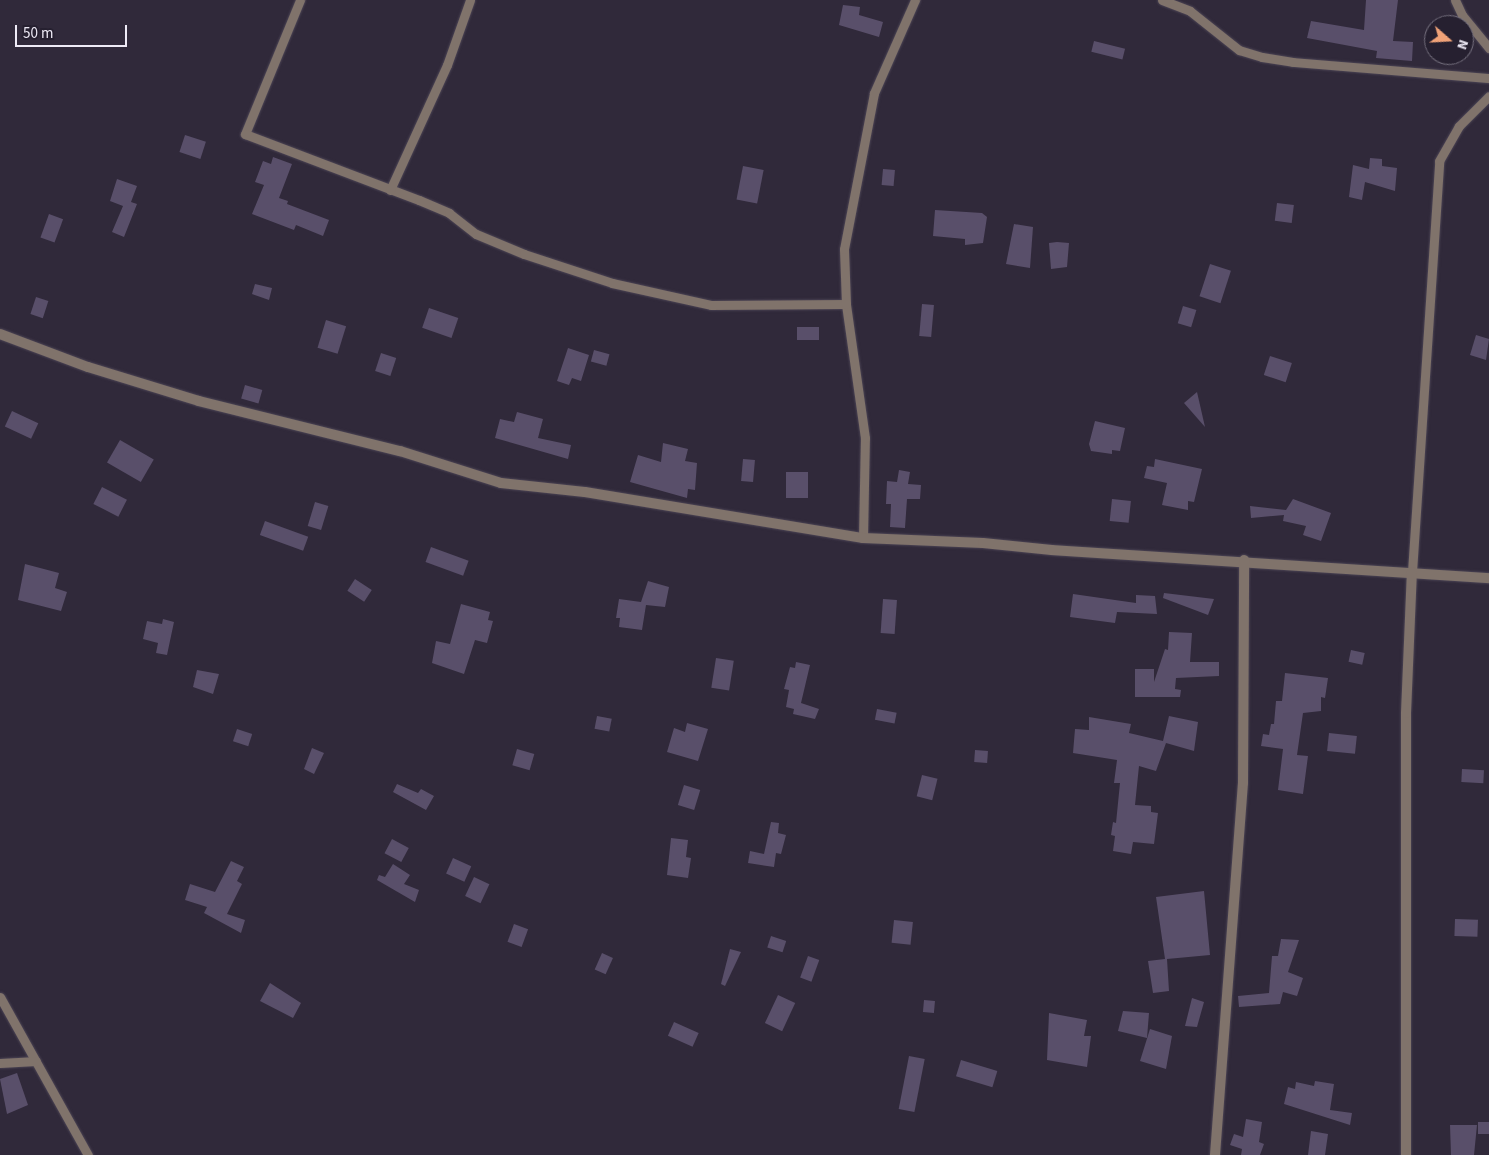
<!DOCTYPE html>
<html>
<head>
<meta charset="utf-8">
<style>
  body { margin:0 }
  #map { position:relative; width:1489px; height:1155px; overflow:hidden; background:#30293a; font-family:"Source Sans 3",sans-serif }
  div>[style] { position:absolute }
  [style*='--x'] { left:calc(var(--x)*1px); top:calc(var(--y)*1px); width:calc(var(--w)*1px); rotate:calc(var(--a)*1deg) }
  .building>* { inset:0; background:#594f6a; transform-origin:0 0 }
  .roads { filter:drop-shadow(0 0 1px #4b4454) drop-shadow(0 0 1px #4b4454) }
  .service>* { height:9px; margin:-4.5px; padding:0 4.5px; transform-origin:4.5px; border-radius:4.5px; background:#80736b }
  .minor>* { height:10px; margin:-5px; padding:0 5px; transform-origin:5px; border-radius:5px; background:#80736b }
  span { translate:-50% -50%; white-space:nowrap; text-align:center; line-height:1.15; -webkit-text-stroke:4.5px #262030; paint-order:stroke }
  .north { position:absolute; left:1424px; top:15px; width:50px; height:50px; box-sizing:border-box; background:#262030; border:1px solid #76717f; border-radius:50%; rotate:109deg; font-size:14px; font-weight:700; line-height:20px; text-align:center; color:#eeeaf6 }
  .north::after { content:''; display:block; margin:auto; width:18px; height:22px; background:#f0a278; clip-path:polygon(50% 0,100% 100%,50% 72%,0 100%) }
  .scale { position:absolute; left:15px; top:25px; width:112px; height:22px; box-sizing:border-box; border:2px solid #eeeaf6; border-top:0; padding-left:6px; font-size:15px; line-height:18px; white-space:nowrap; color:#eeeaf6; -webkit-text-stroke:4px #262030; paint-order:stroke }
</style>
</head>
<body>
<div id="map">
  <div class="building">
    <i style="clip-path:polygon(1366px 0,1398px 0,1393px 41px,1413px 42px,1412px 61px,1376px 58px,1377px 51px,1307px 38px,1311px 21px,1364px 30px)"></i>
    <i style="clip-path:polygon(843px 5px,860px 7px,859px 15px,883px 22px,879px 37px,839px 25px)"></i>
    <i style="left:1094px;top:41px;width:32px;height:11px;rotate:14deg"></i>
    <i style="left:185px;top:135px;width:22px;height:18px;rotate:18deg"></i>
    <i style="clip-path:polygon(273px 157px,292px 164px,279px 198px,288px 201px,287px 204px,329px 220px,323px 236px,296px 225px,294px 230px,252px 214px,264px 185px,255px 182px,263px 161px,271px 164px)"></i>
    <i style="clip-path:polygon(1370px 158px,1382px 159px,1382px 166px,1397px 168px,1395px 191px,1365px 182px,1362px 200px,1349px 197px,1353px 165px,1369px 169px)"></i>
    <i style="left:743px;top:166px;width:21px;height:34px;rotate:11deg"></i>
    <i style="left:883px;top:169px;width:12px;height:16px;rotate:5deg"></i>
    <i style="clip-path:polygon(117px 179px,137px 186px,131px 202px,137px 204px,124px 237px,112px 232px,123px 206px,110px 201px)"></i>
    <i style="left:1277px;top:203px;width:17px;height:18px;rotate:7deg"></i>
    <i style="clip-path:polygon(935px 210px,982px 213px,987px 217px,983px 243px,965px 245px,965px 239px,933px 236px)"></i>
    <i style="left:49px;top:214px;width:15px;height:25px;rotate:20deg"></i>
    <i style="clip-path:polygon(1014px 224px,1033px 227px,1030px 268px,1006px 264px)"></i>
    <i style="clip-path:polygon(1057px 242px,1069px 243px,1067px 267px,1051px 269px,1049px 243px)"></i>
    <i style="left:1210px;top:264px;width:22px;height:34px;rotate:18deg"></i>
    <i style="clip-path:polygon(255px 284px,272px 288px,269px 300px,252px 294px)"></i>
    <i style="left:36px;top:297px;width:13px;height:18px;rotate:18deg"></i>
    <i style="left:922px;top:304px;width:12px;height:32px;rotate:5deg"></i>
    <i style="left:1183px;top:306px;width:14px;height:18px;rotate:17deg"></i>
    <i style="left:429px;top:308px;width:31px;height:21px;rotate:19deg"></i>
    <i style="left:326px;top:320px;width:21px;height:29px;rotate:17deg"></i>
    <i style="left:797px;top:327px;width:22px;height:13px"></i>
    <i style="clip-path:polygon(1476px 335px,1489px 339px,1486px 360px,1470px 355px)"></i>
    <i style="clip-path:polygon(568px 348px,589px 355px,581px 381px,572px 378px,569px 385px,557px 381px)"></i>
    <i style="left:594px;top:350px;width:16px;height:12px;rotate:15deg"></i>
    <i style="left:381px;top:353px;width:16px;height:19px;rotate:18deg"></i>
    <i style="left:1270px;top:356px;width:23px;height:20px;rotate:18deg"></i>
    <i style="left:245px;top:385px;width:18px;height:14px;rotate:16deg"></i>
    <i style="clip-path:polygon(1197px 392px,1205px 427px,1184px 403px)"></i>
    <i style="left:12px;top:411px;width:29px;height:17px;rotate:25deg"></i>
    <i style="clip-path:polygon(517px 412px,543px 419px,538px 438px,571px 445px,568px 459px,495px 438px,500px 419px,514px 422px)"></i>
    <i style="clip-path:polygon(1095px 421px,1125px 428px,1120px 451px,1112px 450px,1112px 454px,1091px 451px,1089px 444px)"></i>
    <i style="left:120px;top:440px;width:39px;height:26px;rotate:30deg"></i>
    <i style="clip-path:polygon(663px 443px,688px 449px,685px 461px,697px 463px,695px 490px,688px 489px,687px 498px,630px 482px,638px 455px,661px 462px)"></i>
    <i style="left:743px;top:459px;width:12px;height:22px;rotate:5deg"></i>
    <i style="clip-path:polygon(1155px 459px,1202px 469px,1194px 502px,1188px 501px,1188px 510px,1162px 505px,1167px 483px,1144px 478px,1147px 466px,1154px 467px)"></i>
    <i style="clip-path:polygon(899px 470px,910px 472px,908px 484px,921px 485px,920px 499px,907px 499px,905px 528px,890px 527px,891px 504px,886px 504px,887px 481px,897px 482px)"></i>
    <i style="left:808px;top:472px;width:26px;height:22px;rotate:90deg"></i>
    <i style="left:102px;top:487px;width:28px;height:19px;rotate:27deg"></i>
    <i style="left:1112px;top:499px;width:19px;height:22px;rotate:6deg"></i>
    <i style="clip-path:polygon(1293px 499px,1331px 513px,1321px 541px,1303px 535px,1306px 526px,1283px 521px,1284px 515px,1251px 518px,1250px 506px,1286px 510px)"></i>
    <i style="left:315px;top:502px;width:14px;height:25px;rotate:17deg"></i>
    <i style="left:265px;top:521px;width:46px;height:15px;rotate:20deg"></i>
    <i style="left:431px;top:547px;width:40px;height:16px;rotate:20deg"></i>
    <i style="clip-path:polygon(25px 564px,59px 573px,55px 588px,67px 592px,61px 611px,18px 600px)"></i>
    <i style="left:355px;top:579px;width:20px;height:14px;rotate:33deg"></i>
    <i style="clip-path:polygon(648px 581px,669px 587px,665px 607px,646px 605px,642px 630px,619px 627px,620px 618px,616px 618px,619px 599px,641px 602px)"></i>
    <i style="clip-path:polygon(1164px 593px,1214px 599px,1208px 615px,1163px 598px)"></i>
    <i style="clip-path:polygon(1073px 594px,1136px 603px,1136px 595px,1155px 596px,1157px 614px,1117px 612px,1115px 623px,1070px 617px)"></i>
    <i style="left:883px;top:599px;width:14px;height:34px;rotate:4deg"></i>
    <i style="clip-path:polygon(461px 604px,490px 612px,488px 620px,493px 621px,487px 643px,475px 640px,464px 674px,432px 663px,436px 641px,450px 644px)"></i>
    <i style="clip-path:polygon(163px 619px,174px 622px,167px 655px,156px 653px,158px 643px,143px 639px,147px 621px,162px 624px)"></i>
    <i style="clip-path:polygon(1169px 632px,1192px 633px,1190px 662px,1219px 662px,1219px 676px,1176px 678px,1175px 689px,1181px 690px,1180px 697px,1135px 697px,1135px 669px,1154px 669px,1154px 682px,1165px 649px,1168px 650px)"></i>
    <i style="left:1351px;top:650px;width:14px;height:12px;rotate:12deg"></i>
    <i style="left:716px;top:658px;width:18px;height:30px;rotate:9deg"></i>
    <i style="clip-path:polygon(796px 662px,810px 665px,801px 703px,819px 709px,815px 719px,793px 714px,794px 709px,786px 707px,789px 690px,784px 689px,790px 667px,795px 668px)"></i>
    <i style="clip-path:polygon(197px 670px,219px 674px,213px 694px,193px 687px)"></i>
    <i style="clip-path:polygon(1285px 673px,1328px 678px,1325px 698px,1321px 697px,1321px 711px,1303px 713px,1297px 755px,1308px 756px,1303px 794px,1278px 790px,1283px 749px,1261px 746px,1263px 734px,1269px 735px,1271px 724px,1274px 724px,1276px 701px,1282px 701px)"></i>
    <i style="left:877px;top:709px;width:20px;height:11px;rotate:11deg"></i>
    <i style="left:597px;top:716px;width:15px;height:13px;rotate:11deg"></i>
    <i style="clip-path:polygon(1169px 716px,1198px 722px,1194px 751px,1166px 743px,1156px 771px,1139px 766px,1135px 805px,1151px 806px,1151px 812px,1158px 813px,1154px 844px,1133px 842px,1131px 854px,1113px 851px,1115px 836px,1111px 835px,1113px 822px,1116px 823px,1120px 783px,1114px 783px,1117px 760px,1073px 753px,1075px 729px,1089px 730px,1089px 717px,1131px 724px,1129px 733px,1163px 741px)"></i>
    <i style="clip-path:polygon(687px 723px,708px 729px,698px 761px,667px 752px,674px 728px,685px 732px)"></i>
    <i style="left:237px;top:729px;width:16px;height:13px;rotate:18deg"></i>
    <i style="left:1329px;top:733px;width:28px;height:18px;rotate:6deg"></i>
    <i style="clip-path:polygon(312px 748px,324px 753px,314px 774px,304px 769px)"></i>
    <i style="left:517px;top:749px;width:18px;height:17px;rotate:16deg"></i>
    <i style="left:975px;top:750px;width:13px;height:12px;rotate:4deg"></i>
    <i style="left:1462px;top:769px;width:22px;height:13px;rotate:3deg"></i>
    <i style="left:922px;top:775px;width:16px;height:22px;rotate:14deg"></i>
    <i style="clip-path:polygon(397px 784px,418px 793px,421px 789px,434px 796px,426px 810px,393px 792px)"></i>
    <i style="left:684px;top:785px;width:17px;height:21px;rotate:17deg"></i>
    <i style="clip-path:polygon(771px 822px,779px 823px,778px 833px,786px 835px,781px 854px,776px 853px,774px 867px,748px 863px,750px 851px,764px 854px)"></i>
    <i style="clip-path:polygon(671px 838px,688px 840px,686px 857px,691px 858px,688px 878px,667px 875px)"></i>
    <i style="left:392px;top:839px;width:19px;height:16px;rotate:28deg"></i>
    <i style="left:453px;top:858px;width:20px;height:17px;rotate:24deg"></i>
    <i style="clip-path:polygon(231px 861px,244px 867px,237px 881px,242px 884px,227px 914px,245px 920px,241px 933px,204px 913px,207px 907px,185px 900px,190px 884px,215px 892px)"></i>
    <i style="clip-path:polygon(393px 864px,410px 875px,404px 884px,419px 890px,415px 902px,377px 880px,379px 875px,385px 877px)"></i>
    <i style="left:474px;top:877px;width:17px;height:21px;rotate:25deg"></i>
    <i style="clip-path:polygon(1204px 891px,1210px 955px,1167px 959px,1169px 991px,1153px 993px,1148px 961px,1165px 959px,1156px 897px)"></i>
    <i style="left:1455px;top:919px;width:23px;height:17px;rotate:2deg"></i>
    <i style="left:894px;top:920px;width:19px;height:23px;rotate:6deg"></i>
    <i style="left:514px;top:924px;width:15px;height:19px;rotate:20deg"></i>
    <i style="left:771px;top:936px;width:16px;height:12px;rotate:18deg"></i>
    <i style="clip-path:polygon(1281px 939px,1299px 940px,1288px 972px,1303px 978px,1297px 996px,1283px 992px,1280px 1004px,1239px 1007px,1238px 996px,1269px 993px,1272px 956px,1278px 956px)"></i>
    <i style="clip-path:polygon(730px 949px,741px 952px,725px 986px,721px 984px)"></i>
    <i style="left:602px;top:953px;width:12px;height:18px;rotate:24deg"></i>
    <i style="left:808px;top:956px;width:12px;height:23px;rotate:20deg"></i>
    <i style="clip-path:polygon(270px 983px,301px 1003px,293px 1018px,260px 1001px)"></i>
    <i style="left:778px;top:995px;width:19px;height:31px;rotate:25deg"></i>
    <i style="clip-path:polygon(1192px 998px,1204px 1002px,1197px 1027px,1185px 1026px)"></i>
    <i style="left:924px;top:1000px;width:11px;height:12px;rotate:5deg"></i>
    <i style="clip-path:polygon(1123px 1011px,1149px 1013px,1147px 1038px,1118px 1031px)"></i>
    <i style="clip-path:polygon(1049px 1013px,1087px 1020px,1084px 1036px,1091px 1036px,1087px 1067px,1047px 1060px)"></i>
    <i style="left:674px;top:1022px;width:27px;height:15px;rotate:24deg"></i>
    <i style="clip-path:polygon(1150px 1029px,1172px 1036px,1166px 1069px,1140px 1061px)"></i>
    <i style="left:909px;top:1056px;width:16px;height:54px;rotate:11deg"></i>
    <i style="left:961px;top:1060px;width:38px;height:17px;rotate:17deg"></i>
    <i style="clip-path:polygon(17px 1073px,28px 1105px,7px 1114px,0 1079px)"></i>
    <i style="clip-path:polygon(1315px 1081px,1334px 1084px,1330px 1110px,1352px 1113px,1350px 1125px,1284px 1104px,1288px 1087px,1295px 1089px,1296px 1082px,1314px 1086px)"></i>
    <i style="clip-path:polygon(1246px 1119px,1262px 1122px,1259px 1142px,1264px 1144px,1260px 1155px,1241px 1155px,1242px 1149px,1230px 1145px,1234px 1134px,1243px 1137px)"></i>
    <i style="left:1478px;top:1122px;width:11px;height:12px"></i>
    <i style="clip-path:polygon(1450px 1125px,1477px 1125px,1474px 1155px,1451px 1155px)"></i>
    <i style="clip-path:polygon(1311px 1131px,1328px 1134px,1325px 1155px,1308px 1155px)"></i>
  </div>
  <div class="roads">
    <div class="service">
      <i style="--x:300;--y:0;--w:145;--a:112.3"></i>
      <i style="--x:245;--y:134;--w:186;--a:20.8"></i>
      <i style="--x:419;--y:200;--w:33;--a:23"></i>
      <i style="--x:449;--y:213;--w:34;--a:38"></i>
      <i style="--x:476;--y:234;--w:52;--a:22.6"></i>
      <i style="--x:524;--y:254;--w:93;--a:18.2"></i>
      <i style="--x:612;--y:283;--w:101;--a:12.5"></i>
      <i style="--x:711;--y:305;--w:135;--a:-0.4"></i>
      <i style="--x:1162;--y:0;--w:30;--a:21"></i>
      <i style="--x:1190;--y:11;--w:63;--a:38.5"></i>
      <i style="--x:1239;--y:50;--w:24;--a:17"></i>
      <i style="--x:1262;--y:57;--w:31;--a:9"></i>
      <i style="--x:1293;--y:62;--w:197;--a:4.7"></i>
      <i style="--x:1455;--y:0;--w:17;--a:65"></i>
      <i style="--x:1462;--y:15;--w:43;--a:50.7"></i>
      <i style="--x:390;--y:190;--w:137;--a:-65.5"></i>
      <i style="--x:447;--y:65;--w:69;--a:-70.5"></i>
      <i style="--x:863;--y:538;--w:100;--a:-88.9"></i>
      <i style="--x:865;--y:438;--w:135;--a:-98.1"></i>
      <i style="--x:846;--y:304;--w:55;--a:-92.1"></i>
      <i style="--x:844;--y:249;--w:159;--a:-79.1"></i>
      <i style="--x:874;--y:93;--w:102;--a:-66.2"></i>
      <i style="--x:1412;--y:572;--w:412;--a:-86.2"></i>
      <i style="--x:1439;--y:161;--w:40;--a:-60.3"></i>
      <i style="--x:1459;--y:126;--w:42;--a:-45"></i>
      <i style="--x:0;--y:997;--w:181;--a:60.9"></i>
      <i style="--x:0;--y:1063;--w:36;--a:-3"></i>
    </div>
    <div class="minor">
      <i style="--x:0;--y:334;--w:94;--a:20.6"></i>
      <i style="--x:88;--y:367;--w:116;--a:17"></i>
      <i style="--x:199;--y:401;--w:207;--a:14"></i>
      <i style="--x:400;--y:451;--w:106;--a:17.6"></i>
      <i style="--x:501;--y:483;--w:84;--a:6.1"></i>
      <i style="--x:585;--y:492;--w:282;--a:9.4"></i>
      <i style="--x:863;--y:538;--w:120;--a:2.4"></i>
      <i style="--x:983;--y:543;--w:69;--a:5.8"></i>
      <i style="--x:1052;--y:550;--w:438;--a:3.7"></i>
      <i style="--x:1215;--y:1155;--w:373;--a:-85.7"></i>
      <i style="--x:1243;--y:783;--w:223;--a:-89.7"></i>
      <i style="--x:1406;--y:1155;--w:442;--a:-90"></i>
      <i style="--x:1406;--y:713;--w:141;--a:-87.6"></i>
    </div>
  </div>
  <div class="north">N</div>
  <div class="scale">50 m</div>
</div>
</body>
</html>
